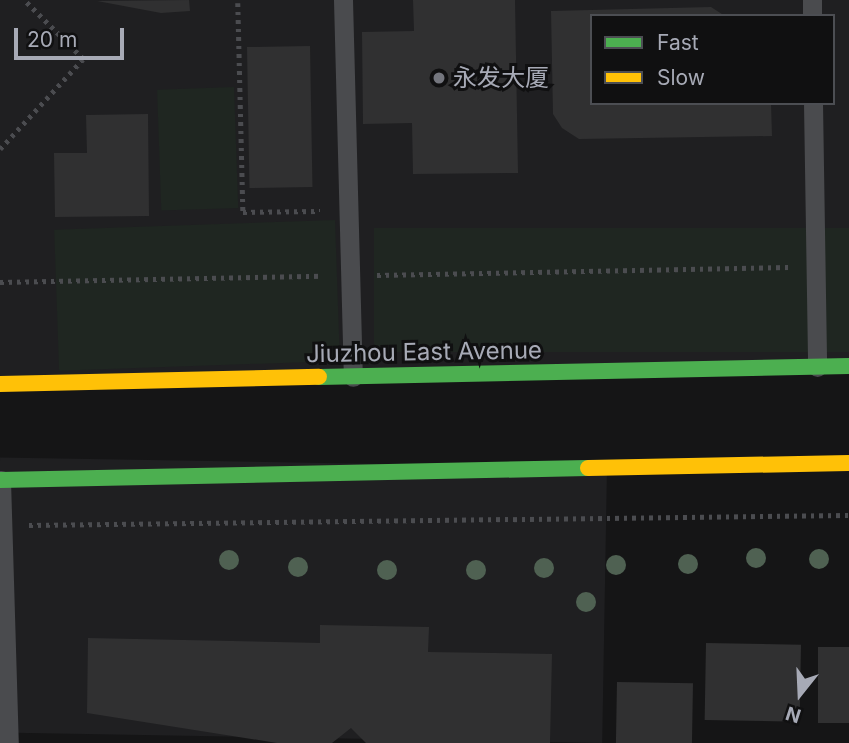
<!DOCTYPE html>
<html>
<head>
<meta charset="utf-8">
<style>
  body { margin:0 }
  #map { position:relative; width:849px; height:743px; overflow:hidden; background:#151516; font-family:Inter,"Noto Sans SC",sans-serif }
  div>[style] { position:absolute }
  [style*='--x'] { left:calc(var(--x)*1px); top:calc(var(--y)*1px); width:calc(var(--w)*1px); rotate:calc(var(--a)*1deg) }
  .built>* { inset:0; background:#1f1f21; transform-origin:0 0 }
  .green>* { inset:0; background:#1f2621; transform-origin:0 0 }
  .building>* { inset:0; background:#303031; transform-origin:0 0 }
  .path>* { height:4.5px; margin-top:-2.25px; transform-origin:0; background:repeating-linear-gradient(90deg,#4b4c50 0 3.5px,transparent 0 8.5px) }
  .lane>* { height:19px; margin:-9.5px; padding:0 9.5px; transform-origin:9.5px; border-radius:9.5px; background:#4a4b4e }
  .fast>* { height:16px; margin:-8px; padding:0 8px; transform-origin:8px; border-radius:8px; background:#4caf50 }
  .slow>* { height:16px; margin:-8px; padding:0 8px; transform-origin:8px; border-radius:8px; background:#ffc107 }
  .trees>* { width:20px; height:20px; margin:-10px; border-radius:50%; background:#4f6152 }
  .dots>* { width:19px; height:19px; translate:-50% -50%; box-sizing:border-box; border:4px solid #101011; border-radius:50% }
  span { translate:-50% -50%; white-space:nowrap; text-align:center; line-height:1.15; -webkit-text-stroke:6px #101011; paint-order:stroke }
  .poi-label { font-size:24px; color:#a7aab6 }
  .left { translate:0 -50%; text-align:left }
  .street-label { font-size:24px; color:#a7aab6 }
  .legend { position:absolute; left:590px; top:14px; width:245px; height:91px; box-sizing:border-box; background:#101011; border:2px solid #4c4e53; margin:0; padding:9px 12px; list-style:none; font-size:21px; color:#a7aab6 }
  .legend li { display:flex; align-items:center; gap:14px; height:35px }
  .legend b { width:35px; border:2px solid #4c4e53 }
  .north { position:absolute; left:765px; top:659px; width:70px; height:70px; -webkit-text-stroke:5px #101011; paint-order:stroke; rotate:198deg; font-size:19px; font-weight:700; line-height:28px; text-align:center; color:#a7aab6 }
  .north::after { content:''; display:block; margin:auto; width:24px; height:32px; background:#a7aab6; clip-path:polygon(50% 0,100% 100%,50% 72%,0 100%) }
  .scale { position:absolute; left:14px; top:28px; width:110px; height:32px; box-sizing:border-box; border:4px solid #a7aab6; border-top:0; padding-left:9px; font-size:21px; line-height:24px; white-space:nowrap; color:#a7aab6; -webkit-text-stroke:5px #101011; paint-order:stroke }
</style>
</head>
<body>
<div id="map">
  <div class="built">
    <i style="clip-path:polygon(evenodd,0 0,849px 0,849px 365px,0 384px,0 0,592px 16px,833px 16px,833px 103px,592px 103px,592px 16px)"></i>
    <i style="left:607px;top:468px;width:275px;height:607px;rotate:91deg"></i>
  </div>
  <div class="green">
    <i style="left:234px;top:87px;width:121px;height:77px;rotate:88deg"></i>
    <i style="left:335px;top:220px;width:141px;height:281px;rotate:88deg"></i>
    <i style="left:849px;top:228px;width:124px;height:475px;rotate:90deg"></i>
  </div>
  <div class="building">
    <i style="clip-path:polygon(189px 0,190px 11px,161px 13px,97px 1px)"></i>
    <i style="clip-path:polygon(413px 0,515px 0,518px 173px,413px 174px,412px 123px,363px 124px,362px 32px,414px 31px)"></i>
    <i style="clip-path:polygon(711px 7px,725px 16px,592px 16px,592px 103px,771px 103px,772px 136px,579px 139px,562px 128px,553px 114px,551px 11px)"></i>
    <i style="left:310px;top:46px;width:141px;height:63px;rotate:89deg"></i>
    <i style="clip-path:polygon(148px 114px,149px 216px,55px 217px,54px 153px,87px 153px,86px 115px)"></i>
    <i style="clip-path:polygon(320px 625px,429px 627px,428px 652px,552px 654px,550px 743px,366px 743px,351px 728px,332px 743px,277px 743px,87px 713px,88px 638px,320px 643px)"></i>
    <i style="left:706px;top:643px;width:95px;height:77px;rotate:1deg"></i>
    <i style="left:818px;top:647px;width:31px;height:76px"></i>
    <i style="left:617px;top:682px;width:76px;height:61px;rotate:1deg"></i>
  </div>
  <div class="path">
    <i style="--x:238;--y:3;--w:209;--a:88.6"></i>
    <i style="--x:243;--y:212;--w:77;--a:-0.7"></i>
    <i style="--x:0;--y:149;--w:122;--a:-47.3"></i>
    <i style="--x:83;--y:59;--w:83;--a:-135"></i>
    <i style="--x:377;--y:275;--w:412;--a:-1.1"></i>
    <i style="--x:0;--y:282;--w:323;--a:-1.1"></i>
    <i style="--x:29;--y:525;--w:820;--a:-0.7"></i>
  </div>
  <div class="lane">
    <i style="--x:343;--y:0;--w:377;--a:88.5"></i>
    <i style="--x:812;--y:0;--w:16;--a:90"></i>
    <i style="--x:813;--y:103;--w:264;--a:89.1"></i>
    <i style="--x:1;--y:480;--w:263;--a:88.3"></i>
  </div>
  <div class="fast">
    <i style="--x:319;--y:377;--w:530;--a:-1.19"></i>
    <i style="--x:0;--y:480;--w:588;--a:-1.17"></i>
  </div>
  <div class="slow">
    <i style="--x:0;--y:384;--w:319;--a:-1.3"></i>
    <i style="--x:588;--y:468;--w:261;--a:-1.1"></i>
  </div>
  <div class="trees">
    <i style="left:756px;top:558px"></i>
    <i style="left:819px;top:559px"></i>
    <i style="left:229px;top:560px"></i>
    <i style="left:688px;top:564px"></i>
    <i style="left:616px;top:565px"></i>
    <i style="left:298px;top:567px"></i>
    <i style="left:544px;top:568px"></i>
    <i style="left:387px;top:570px"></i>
    <i style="left:476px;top:570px"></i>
    <i style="left:586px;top:602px"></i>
  </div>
  <div class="dots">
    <i style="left:439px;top:78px;background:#74767e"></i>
  </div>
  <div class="poi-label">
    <span class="left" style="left:453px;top:78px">永发大厦</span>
  </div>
  <div class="street-label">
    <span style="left:424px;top:352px;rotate:-1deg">Jiuzhou East Avenue</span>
  </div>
  <ul class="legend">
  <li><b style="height:9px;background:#4caf50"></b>Fast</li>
  <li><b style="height:9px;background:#ffc107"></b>Slow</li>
  </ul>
  <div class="north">N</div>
  <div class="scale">20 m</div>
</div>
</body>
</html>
